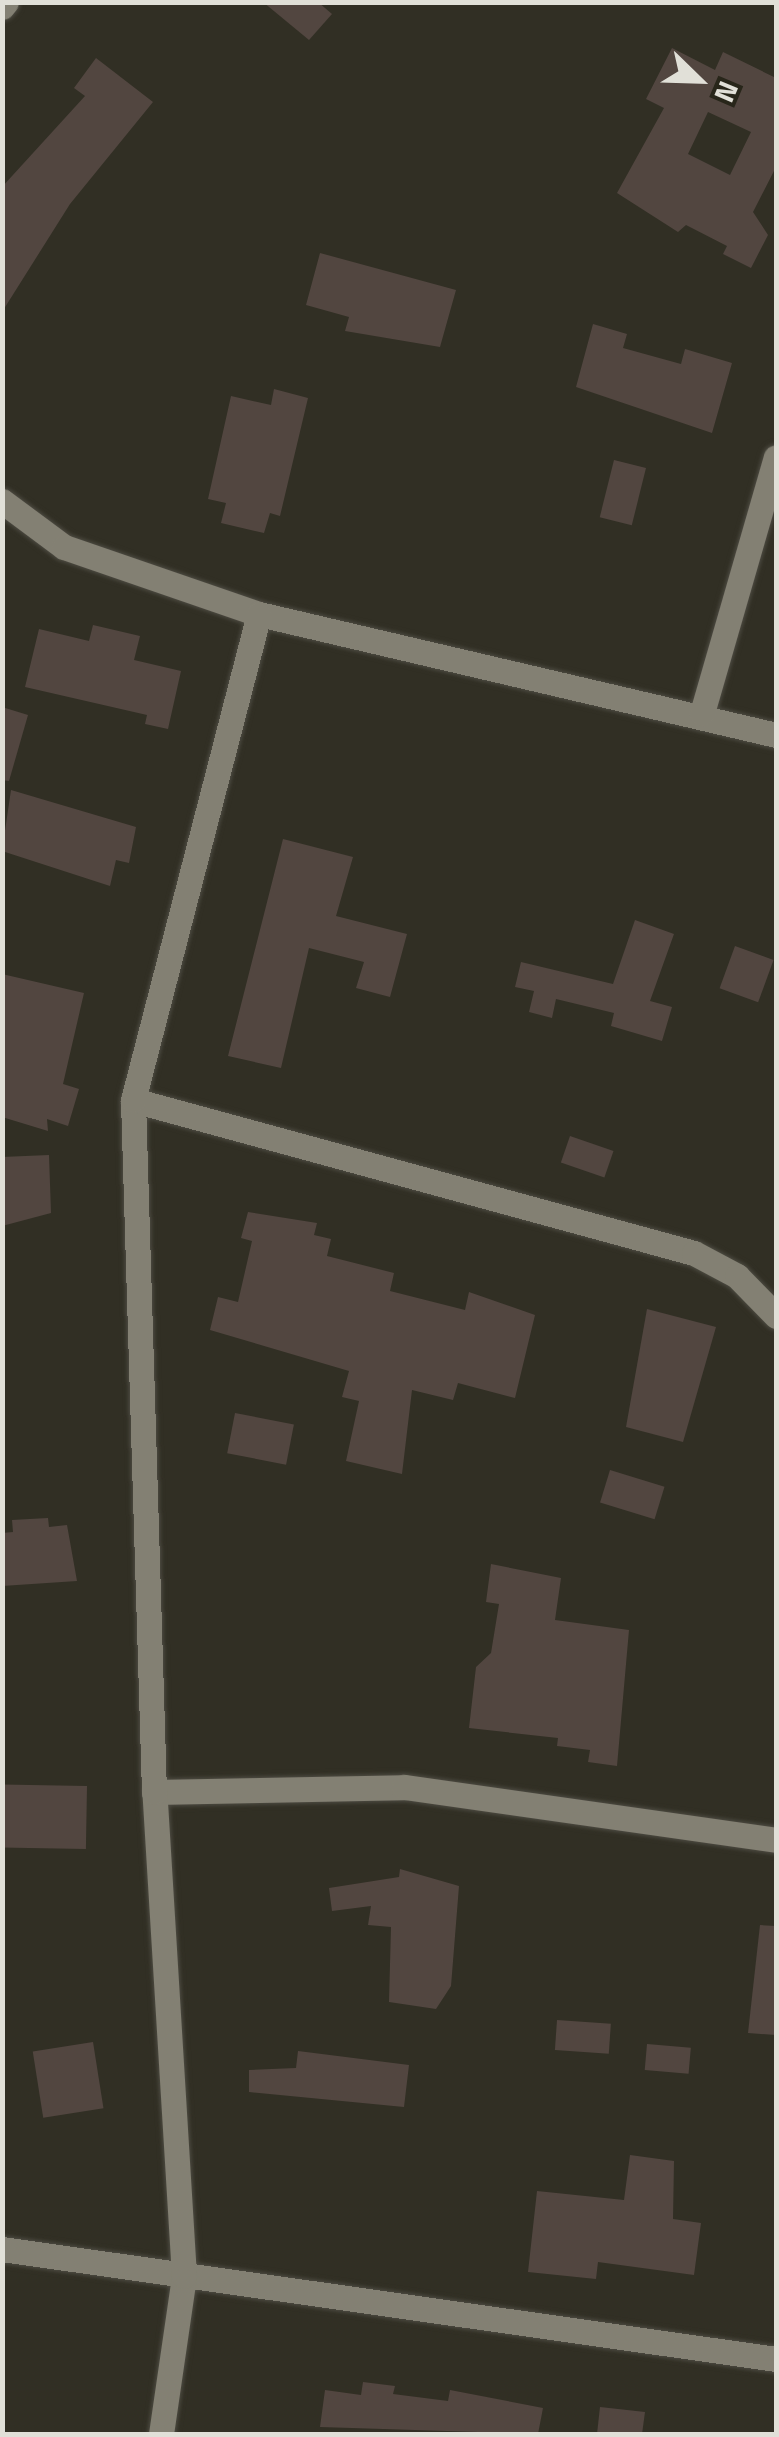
<!DOCTYPE html>
<html>
<head>
<meta charset="utf-8">
<style>
  body { margin:0 }
  #map { position:relative; width:779px; height:2437px; overflow:hidden; background:#312f24; font-family:"Titillium Web",sans-serif }
  div>[style] { position:absolute }
  [style*='--x'] { left:calc(var(--x)*1px); top:calc(var(--y)*1px); width:calc(var(--w)*1px); rotate:calc(var(--a)*1deg) }
  .building>* { inset:0; background:#524640; transform-origin:0 0 }
  .roads { filter:drop-shadow(0 0 2px #4d4b42) drop-shadow(0 0 2px #4d4b42) }
  .minor>* { height:25px; margin:-12.5px; padding:0 12.5px; transform-origin:12.5px; border-radius:12.5px; background:#838073 }
  span { translate:-50% -50%; white-space:nowrap; text-align:center; line-height:1.15; -webkit-text-stroke:8px #28261a; paint-order:stroke }
  .frame { position:absolute; inset:0; border:5px solid #e1e0d8; pointer-events:none }
  .north { position:absolute; left:649px; top:30px; width:100px; height:100px; -webkit-text-stroke:8px #28261a; paint-order:stroke; rotate:113deg; font-size:28px; font-weight:700; line-height:40px; text-align:center; color:#e1e0d8 }
  .north::after { content:''; display:block; margin:auto; width:35px; height:45px; background:#e1e0d8; clip-path:polygon(50% 0,100% 100%,50% 72%,0 100%) }
</style>
</head>
<body>
<div id="map">
  <div class="building">
    <i style="clip-path:polygon(263px 2px,318px 2px,332px 14px,309px 40px)"></i>
    <i style="clip-path:polygon(evenodd,672px 48px,715px 70px,723px 52px,776px 78px,776px 167px,753px 212px,768px 235px,751px 268px,723px 254px,727px 246px,686px 225px,678px 232px,617px 193px,664px 108px,646px 99px,672px 48px,708px 112px,751px 132px,730px 175px,688px 154px,708px 112px)"></i>
    <i style="clip-path:polygon(96px 58px,153px 102px,70px 204px,2px 312px,2px 187px,85px 96px,74px 88px)"></i>
    <i style="clip-path:polygon(320px 253px,456px 290px,440px 347px,345px 331px,349px 317px,306px 305px)"></i>
    <i style="clip-path:polygon(593px 324px,627px 334px,623px 348px,681px 364px,685px 349px,732px 363px,712px 433px,576px 387px)"></i>
    <i style="clip-path:polygon(274px 389px,308px 398px,280px 516px,270px 513px,264px 533px,221px 523px,226px 503px,208px 499px,231px 396px,271px 405px)"></i>
    <i style="left:614px;top:460px;width:33px;height:59px;rotate:14deg"></i>
    <i style="clip-path:polygon(93px 625px,140px 636px,134px 660px,181px 671px,168px 729px,145px 724px,147px 715px,25px 687px,39px 629px,89px 641px)"></i>
    <i style="clip-path:polygon(2px 707px,28px 715px,9px 781px,2px 780px)"></i>
    <i style="clip-path:polygon(11px 790px,136px 827px,129px 863px,116px 860px,110px 886px,2px 851px)"></i>
    <i style="clip-path:polygon(283px 839px,353px 857px,336px 916px,407px 934px,390px 997px,356px 988px,364px 962px,309px 948px,281px 1068px,228px 1056px)"></i>
    <i style="clip-path:polygon(635px 920px,674px 934px,650px 1001px,672px 1007px,662px 1041px,611px 1026px,614px 1013px,556px 999px,552px 1018px,529px 1012px,534px 991px,515px 987px,521px 962px,613px 984px)"></i>
    <i style="left:735px;top:946px;width:41px;height:45px;rotate:20deg"></i>
    <i style="clip-path:polygon(2px 974px,84px 993px,63px 1084px,79px 1089px,68px 1126px,47px 1119px,48px 1131px,2px 1117px)"></i>
    <i style="left:570px;top:1136px;width:46px;height:28px;rotate:19deg"></i>
    <i style="clip-path:polygon(49px 1155px,51px 1213px,2px 1226px,2px 1157px)"></i>
    <i style="clip-path:polygon(248px 1212px,317px 1223px,314px 1235px,331px 1239px,327px 1256px,394px 1273px,390px 1291px,465px 1310px,469px 1292px,535px 1315px,515px 1398px,458px 1383px,453px 1400px,412px 1390px,402px 1474px,346px 1461px,359px 1401px,342px 1397px,349px 1371px,210px 1330px,218px 1297px,238px 1302px,252px 1241px,241px 1238px)"></i>
    <i style="clip-path:polygon(647px 1309px,716px 1327px,683px 1442px,626px 1427px)"></i>
    <i style="left:235px;top:1413px;width:60px;height:41px;rotate:11deg"></i>
    <i style="left:610px;top:1470px;width:57px;height:34px;rotate:17deg"></i>
    <i style="clip-path:polygon(48px 1518px,49px 1527px,67px 1525px,77px 1581px,2px 1586px,2px 1533px,13px 1532px,12px 1520px)"></i>
    <i style="clip-path:polygon(491px 1564px,561px 1578px,555px 1620px,629px 1630px,617px 1766px,588px 1762px,590px 1750px,557px 1746px,558px 1738px,469px 1728px,476px 1667px,491px 1653px,499px 1604px,486px 1602px)"></i>
    <i style="left:87px;top:1786px;width:63px;height:85px;rotate:91deg"></i>
    <i style="clip-path:polygon(400px 1869px,459px 1886px,451px 1986px,436px 2009px,389px 2002px,391px 1927px,368px 1925px,371px 1906px,332px 1911px,329px 1888px,399px 1877px)"></i>
    <i style="clip-path:polygon(760px 1925px,776px 1926px,776px 2035px,748px 2033px)"></i>
    <i style="left:557px;top:2020px;width:54px;height:30px;rotate:4deg"></i>
    <i style="left:93px;top:2042px;width:67px;height:61px;rotate:81deg"></i>
    <i style="left:647px;top:2044px;width:44px;height:26px;rotate:5deg"></i>
    <i style="clip-path:polygon(298px 2051px,409px 2065px,404px 2107px,249px 2092px,249px 2070px,296px 2068px)"></i>
    <i style="clip-path:polygon(630px 2155px,674px 2161px,673px 2219px,701px 2223px,694px 2275px,598px 2262px,596px 2279px,528px 2272px,537px 2191px,624px 2200px)"></i>
    <i style="clip-path:polygon(363px 2382px,395px 2386px,393px 2394px,448px 2401px,450px 2390px,543px 2408px,538px 2434px,320px 2427px,325px 2390px,361px 2395px)"></i>
    <i style="clip-path:polygon(600px 2407px,645px 2412px,642px 2434px,597px 2434px)"></i>
  </div>
  <div class="roads">
    <div class="minor">
      <i style="--x:2;--y:7;--w:6;--a:-51"></i>
      <i style="--x:2;--y:501;--w:77;--a:36.6"></i>
      <i style="--x:64;--y:547;--w:206;--a:19"></i>
      <i style="--x:259;--y:614;--w:531;--a:13.17"></i>
      <i style="--x:702;--y:713;--w:266;--a:-73.9"></i>
      <i style="--x:133;--y:1100;--w:581;--a:15.26"></i>
      <i style="--x:694;--y:1253;--w:49;--a:28.1"></i>
      <i style="--x:737;--y:1276;--w:56;--a:45.7"></i>
      <i style="--x:154;--y:1792;--w:250;--a:-1.1"></i>
      <i style="--x:404;--y:1787;--w:376;--a:8.1"></i>
      <i style="--x:2;--y:2249;--w:782;--a:8.09"></i>
      <i style="--x:161;--y:2434;--w:160;--a:-81.7"></i>
      <i style="--x:184;--y:2276;--w:485;--a:-93.5"></i>
      <i style="--x:154;--y:1792;--w:692;--a:-91.74"></i>
      <i style="--x:133;--y:1100;--w:502;--a:-75.47"></i>
    </div>
  </div>
  <div class="frame"></div>
  <div class="north">N</div>
</div>
</body>
</html>
